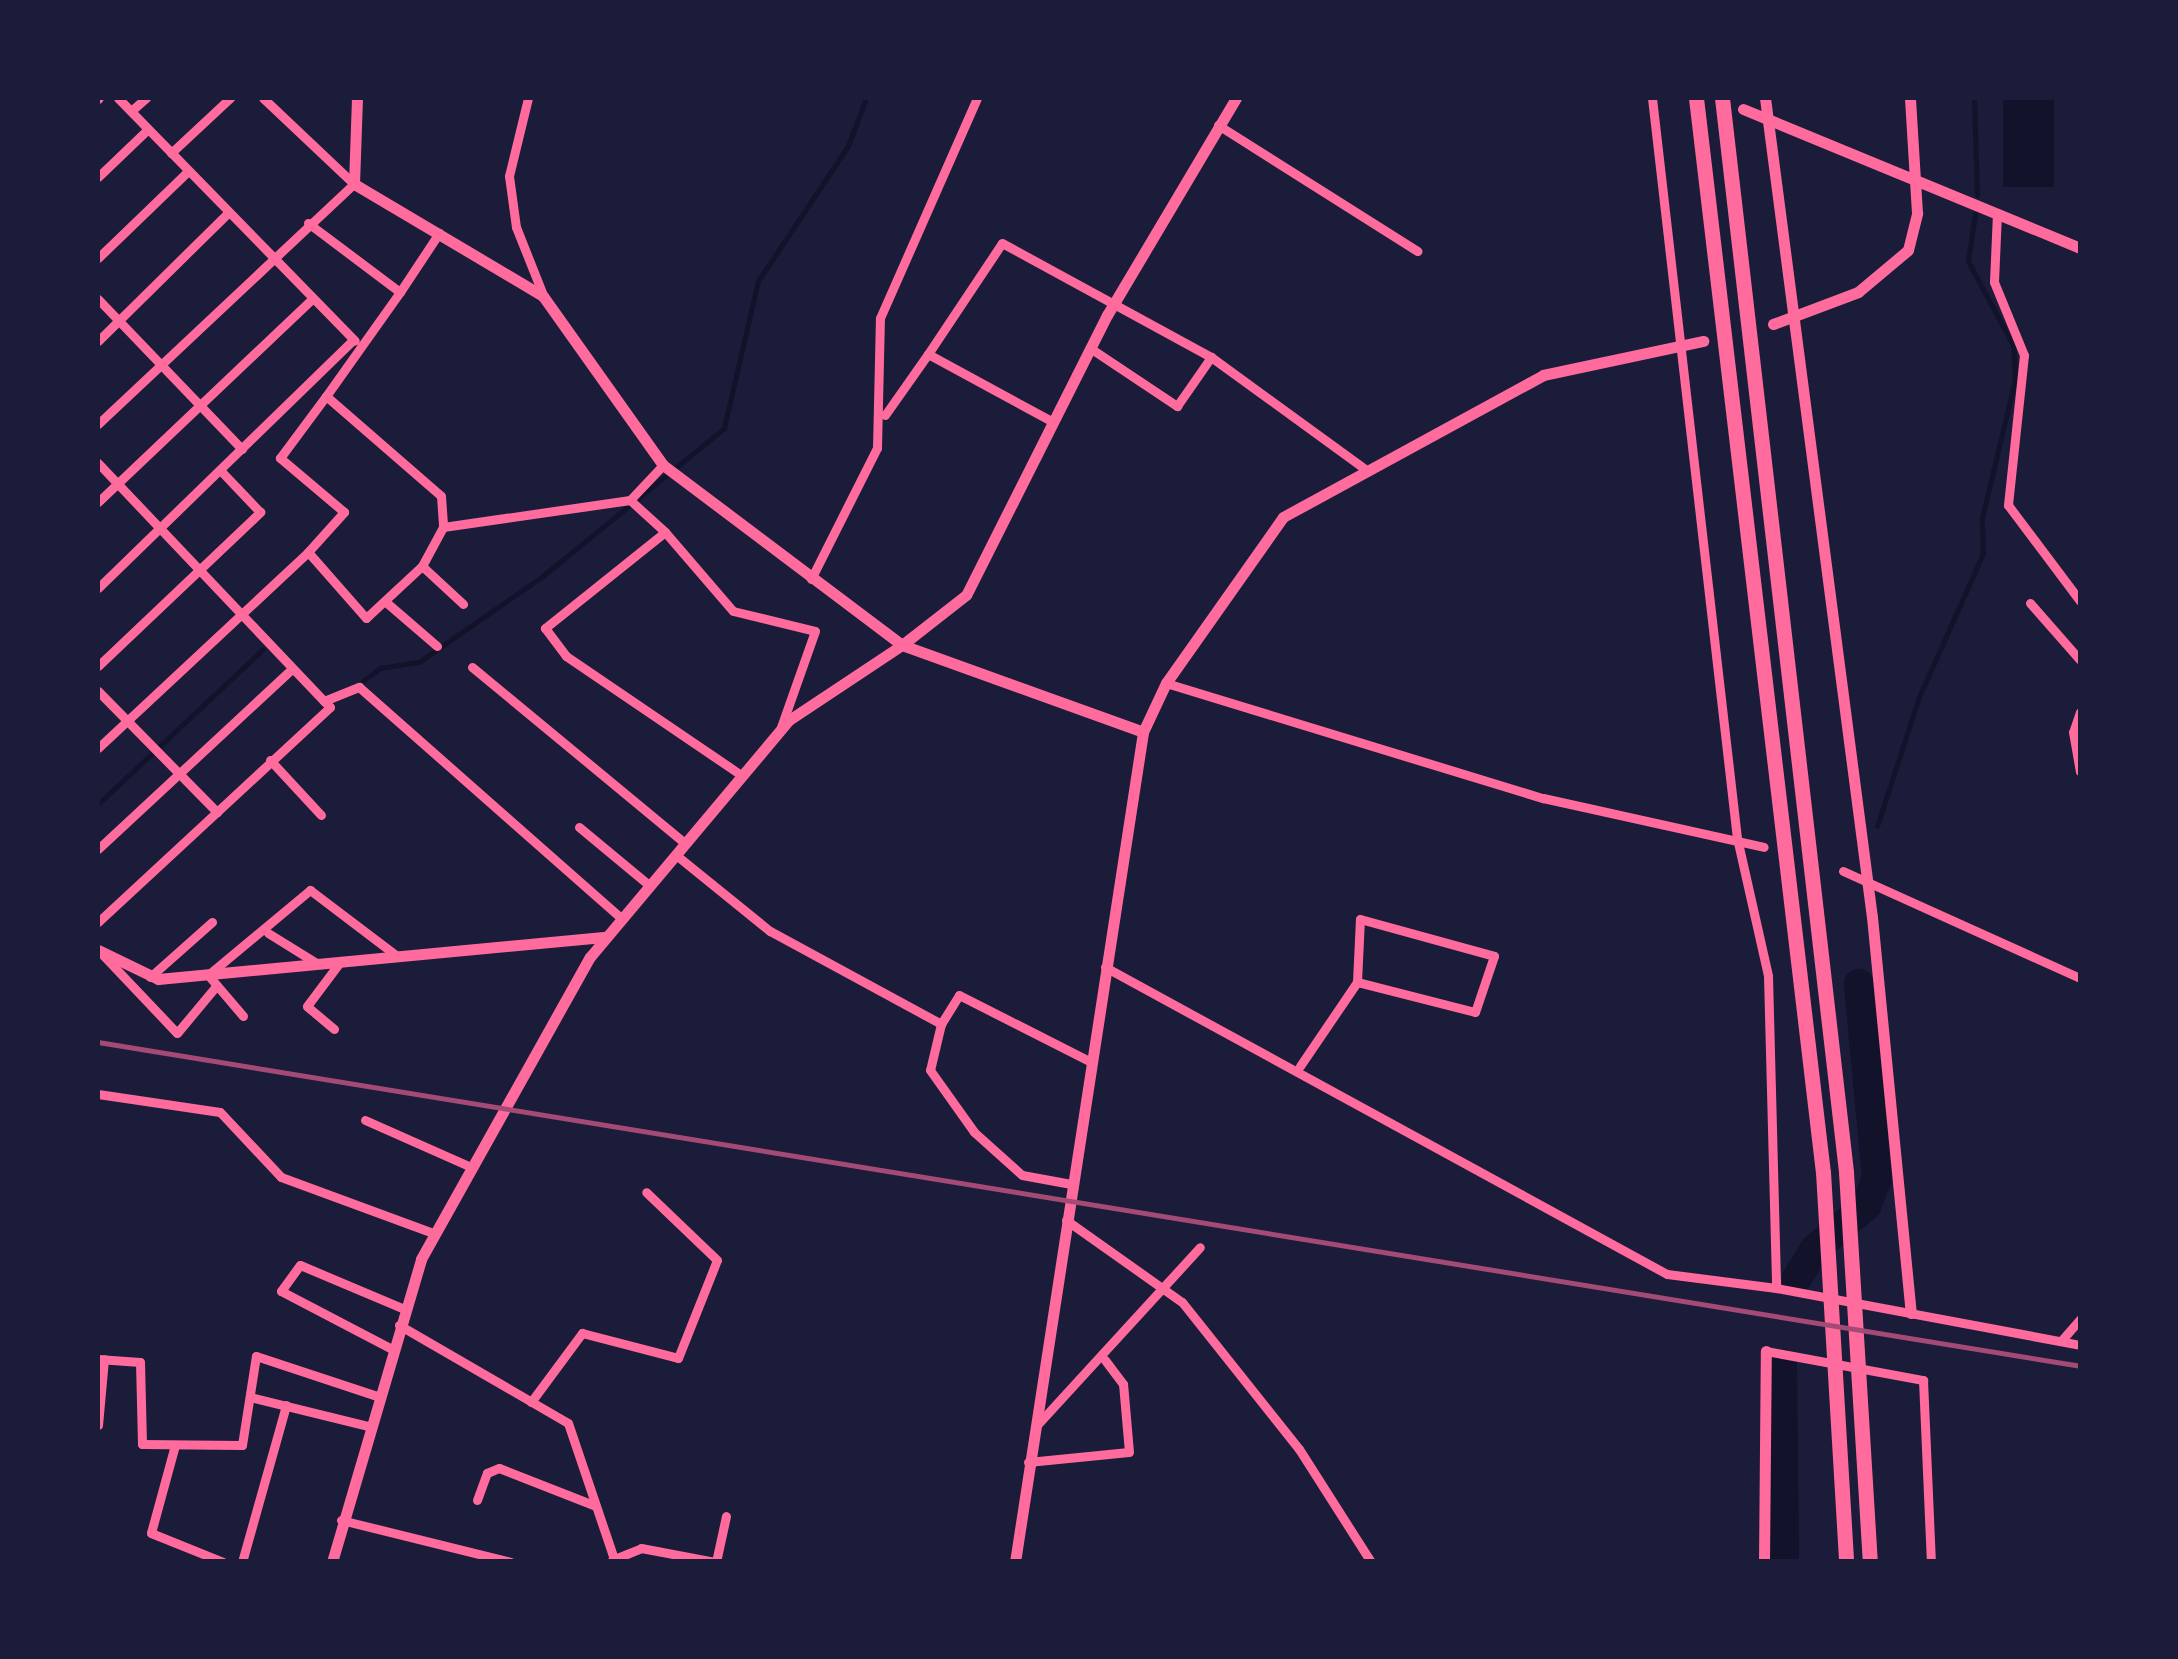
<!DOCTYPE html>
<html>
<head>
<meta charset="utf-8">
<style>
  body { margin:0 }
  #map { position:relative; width:2178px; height:1659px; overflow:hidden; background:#1b1b3a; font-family:Quicksand,sans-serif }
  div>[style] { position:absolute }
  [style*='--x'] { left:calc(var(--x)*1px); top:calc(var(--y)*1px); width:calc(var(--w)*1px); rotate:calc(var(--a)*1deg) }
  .water>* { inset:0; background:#12122b; transform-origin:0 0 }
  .stream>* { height:5px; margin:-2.5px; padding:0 2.5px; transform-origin:2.5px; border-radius:2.5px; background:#12122b }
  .river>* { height:30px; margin:-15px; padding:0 15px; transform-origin:15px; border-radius:15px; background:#12122b }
  .minor>* { height:9px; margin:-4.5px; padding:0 4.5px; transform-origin:4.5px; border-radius:4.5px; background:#ff6b9d }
  .tertiary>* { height:11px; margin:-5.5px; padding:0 5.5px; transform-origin:5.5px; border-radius:5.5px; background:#ff6b9d }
  .motorway>* { height:15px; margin:-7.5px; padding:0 7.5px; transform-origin:7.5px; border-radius:7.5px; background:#ff6b9d }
  .rail>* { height:5px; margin:-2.5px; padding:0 2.5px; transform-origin:2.5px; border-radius:2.5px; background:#a44b75 }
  span { translate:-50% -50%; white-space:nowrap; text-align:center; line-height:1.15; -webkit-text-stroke:10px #1b1b3a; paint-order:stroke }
  .frame { position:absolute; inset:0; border:100px solid #1b1b3a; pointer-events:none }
</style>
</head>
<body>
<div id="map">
  <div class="water">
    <i style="left:2003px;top:98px;width:51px;height:89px"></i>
  </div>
  <div class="stream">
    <i style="--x:1974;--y:98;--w:97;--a:88.2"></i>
    <i style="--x:363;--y:681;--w:21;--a:-37"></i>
    <i style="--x:380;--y:668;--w:39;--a:-9"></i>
    <i style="--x:419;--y:662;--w:152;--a:-34.8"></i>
    <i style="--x:544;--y:575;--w:232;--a:-39.2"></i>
    <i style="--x:724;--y:428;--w:151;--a:-77"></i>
    <i style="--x:758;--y:281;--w:162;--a:-56.3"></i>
    <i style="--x:848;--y:146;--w:51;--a:-69.4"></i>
    <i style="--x:98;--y:804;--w:226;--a:-43.2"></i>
    <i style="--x:1877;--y:826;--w:136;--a:-72"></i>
    <i style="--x:1919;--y:697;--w:158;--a:-66"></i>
    <i style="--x:1983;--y:553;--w:35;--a:-92"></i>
    <i style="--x:1982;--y:518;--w:142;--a:-76.6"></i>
    <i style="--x:2015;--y:380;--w:35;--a:-93"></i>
    <i style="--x:2013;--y:345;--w:95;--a:-118.2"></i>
    <i style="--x:1968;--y:261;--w:48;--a:-81.5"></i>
  </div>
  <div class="river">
    <i style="--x:1797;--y:1278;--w:34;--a:-58"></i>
    <i style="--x:1815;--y:1249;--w:67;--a:-40.1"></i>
    <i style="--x:1866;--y:1206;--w:29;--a:-68"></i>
    <i style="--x:1877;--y:1179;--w:196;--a:-95.3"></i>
    <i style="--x:1782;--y:1364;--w:198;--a:89.4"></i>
  </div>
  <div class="minor">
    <i style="--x:118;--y:98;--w:339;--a:45.7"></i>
    <i style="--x:528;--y:98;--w:80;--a:103.7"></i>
    <i style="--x:509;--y:176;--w:51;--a:82.2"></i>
    <i style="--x:516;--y:227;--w:73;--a:68.3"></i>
    <i style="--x:1652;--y:98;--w:745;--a:83.45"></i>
    <i style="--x:1737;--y:838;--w:141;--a:77.3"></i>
    <i style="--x:1768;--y:976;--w:312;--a:88.5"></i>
    <i style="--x:1776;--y:1288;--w:309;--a:10.6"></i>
    <i style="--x:98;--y:99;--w:1;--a:-45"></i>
    <i style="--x:131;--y:111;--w:20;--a:-41"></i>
    <i style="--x:1218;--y:125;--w:236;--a:32.3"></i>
    <i style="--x:171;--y:153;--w:81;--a:-43"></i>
    <i style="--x:98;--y:177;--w:69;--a:-43.8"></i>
    <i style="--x:1997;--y:213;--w:69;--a:92.5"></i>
    <i style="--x:1994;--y:282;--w:79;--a:67.7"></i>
    <i style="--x:2024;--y:355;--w:151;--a:96.1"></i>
    <i style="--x:2008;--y:505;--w:120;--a:53.1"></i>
    <i style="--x:308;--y:223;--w:115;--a:36.9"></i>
    <i style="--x:400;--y:292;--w:128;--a:125.4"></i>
    <i style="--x:326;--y:396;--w:152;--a:41"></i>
    <i style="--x:441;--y:496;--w:31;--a:86"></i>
    <i style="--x:98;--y:258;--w:125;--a:-44"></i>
    <i style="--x:400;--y:292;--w:71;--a:-56.5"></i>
    <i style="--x:98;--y:299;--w:208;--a:46.2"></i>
    <i style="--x:98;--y:341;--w:182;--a:-44.6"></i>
    <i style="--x:1090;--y:348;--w:105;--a:33.7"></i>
    <i style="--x:1177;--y:406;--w:60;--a:-55.2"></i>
    <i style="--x:928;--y:354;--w:133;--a:-56.3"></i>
    <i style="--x:1002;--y:243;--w:238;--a:28.6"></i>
    <i style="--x:1211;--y:357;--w:194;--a:36"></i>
    <i style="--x:885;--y:415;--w:75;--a:-54.8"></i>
    <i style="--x:928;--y:354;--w:142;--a:28.5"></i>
    <i style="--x:98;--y:424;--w:351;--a:-43.2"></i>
    <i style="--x:354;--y:184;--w:125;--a:-136.6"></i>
    <i style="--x:98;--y:463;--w:328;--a:46.5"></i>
    <i style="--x:630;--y:500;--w:47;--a:42.4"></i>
    <i style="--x:665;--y:532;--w:154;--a:141.3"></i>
    <i style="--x:545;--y:628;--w:35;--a:53"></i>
    <i style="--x:566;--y:656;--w:207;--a:34.2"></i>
    <i style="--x:98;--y:502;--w:295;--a:-43.5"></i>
    <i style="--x:665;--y:532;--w:104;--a:49.3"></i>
    <i style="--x:733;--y:611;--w:84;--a:13.7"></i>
    <i style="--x:815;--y:631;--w:102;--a:109.5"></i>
    <i style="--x:308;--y:552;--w:54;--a:-48"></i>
    <i style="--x:344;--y:512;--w:84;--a:-139.8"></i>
    <i style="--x:280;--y:458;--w:77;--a:-53.4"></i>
    <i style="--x:422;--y:566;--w:56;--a:42.8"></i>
    <i style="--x:811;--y:579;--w:147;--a:-63.3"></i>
    <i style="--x:877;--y:448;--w:130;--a:-88.7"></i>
    <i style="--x:880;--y:318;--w:240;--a:-66.2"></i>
    <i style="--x:98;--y:588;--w:356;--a:-44.2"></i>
    <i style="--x:387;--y:603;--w:66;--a:40.7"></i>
    <i style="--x:2030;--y:603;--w:76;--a:48.7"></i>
    <i style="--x:98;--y:666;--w:224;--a:-43.5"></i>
    <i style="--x:260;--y:512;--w:58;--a:-133.6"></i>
    <i style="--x:472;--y:667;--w:276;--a:39.6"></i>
    <i style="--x:1166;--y:683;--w:394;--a:17"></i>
    <i style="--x:1543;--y:798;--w:226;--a:12.5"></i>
    <i style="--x:98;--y:691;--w:170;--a:45.5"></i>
    <i style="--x:2080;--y:712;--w:21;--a:109"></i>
    <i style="--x:2073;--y:732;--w:40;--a:80"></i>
    <i style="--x:98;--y:748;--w:287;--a:-43"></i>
    <i style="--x:308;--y:552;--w:88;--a:48.7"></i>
    <i style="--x:366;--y:618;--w:76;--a:-42.9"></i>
    <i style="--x:422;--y:566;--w:44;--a:-61.7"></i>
    <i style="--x:443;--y:527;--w:189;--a:-8.2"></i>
    <i style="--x:630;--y:500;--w:48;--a:-46.7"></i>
    <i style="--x:270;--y:760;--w:75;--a:47.2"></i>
    <i style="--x:579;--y:827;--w:92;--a:39.7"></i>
    <i style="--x:98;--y:849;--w:265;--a:-42.9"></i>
    <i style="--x:676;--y:855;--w:121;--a:39"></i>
    <i style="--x:770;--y:931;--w:195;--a:28.5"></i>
    <i style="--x:941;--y:1024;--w:47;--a:103.4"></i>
    <i style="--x:930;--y:1070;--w:76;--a:54.6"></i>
    <i style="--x:974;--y:1132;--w:64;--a:41.9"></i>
    <i style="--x:1022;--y:1175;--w:50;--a:10.4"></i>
    <i style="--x:1843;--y:871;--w:260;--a:24.3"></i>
    <i style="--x:98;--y:922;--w:316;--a:-42.8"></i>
    <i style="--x:330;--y:707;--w:8;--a:-135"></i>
    <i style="--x:324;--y:701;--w:38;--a:-22"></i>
    <i style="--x:359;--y:687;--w:351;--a:41.4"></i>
    <i style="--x:268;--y:933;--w:59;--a:31.8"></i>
    <i style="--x:101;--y:953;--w:110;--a:46.5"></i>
    <i style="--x:177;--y:1033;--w:62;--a:-50.2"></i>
    <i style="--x:1105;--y:967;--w:640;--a:28.65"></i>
    <i style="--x:1667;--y:1274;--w:110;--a:7.3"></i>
    <i style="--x:150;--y:977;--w:83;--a:-41.6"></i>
    <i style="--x:243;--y:1016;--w:54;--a:-130.5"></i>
    <i style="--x:208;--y:975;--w:133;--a:-39.8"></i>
    <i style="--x:310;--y:890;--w:109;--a:37.2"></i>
    <i style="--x:941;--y:1024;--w:34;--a:-58"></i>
    <i style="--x:959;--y:995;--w:146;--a:26.9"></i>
    <i style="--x:334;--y:1029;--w:35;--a:-140"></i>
    <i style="--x:307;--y:1006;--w:55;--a:-53.1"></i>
    <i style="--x:1300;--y:1066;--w:102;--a:-55.8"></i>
    <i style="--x:1357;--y:982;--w:63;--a:-87.3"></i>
    <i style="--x:1360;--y:919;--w:139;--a:15.4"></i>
    <i style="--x:1494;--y:956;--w:59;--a:108.7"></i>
    <i style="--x:1475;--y:1012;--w:122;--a:-165.7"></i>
    <i style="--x:98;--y:1094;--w:123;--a:8.4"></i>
    <i style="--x:220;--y:1112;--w:89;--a:46.8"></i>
    <i style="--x:281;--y:1177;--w:162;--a:20.2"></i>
    <i style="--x:365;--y:1120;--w:116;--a:23.9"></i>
    <i style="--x:1066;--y:1220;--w:142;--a:35.3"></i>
    <i style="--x:1182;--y:1302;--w:188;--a:51.5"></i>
    <i style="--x:1299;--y:1449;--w:134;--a:57.5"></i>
    <i style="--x:399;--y:1325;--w:195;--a:30.1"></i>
    <i style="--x:568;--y:1423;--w:147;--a:71.3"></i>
    <i style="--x:2061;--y:1341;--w:29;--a:-49"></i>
    <i style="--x:390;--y:1348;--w:123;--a:-152.4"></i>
    <i style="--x:281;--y:1291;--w:32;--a:-54"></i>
    <i style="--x:300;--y:1265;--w:111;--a:22.9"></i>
    <i style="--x:1766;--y:1351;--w:160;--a:10.5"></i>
    <i style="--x:1923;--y:1380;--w:182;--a:87.5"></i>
    <i style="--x:98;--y:1359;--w:42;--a:4.1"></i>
    <i style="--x:140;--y:1362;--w:82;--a:88.6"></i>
    <i style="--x:142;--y:1444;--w:100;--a:0.6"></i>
    <i style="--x:242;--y:1445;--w:90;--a:-81.1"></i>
    <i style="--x:256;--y:1356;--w:127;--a:18.3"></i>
    <i style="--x:250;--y:1397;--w:122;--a:13.8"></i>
    <i style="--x:531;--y:1402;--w:86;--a:-53.5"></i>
    <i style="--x:582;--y:1333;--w:99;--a:14.6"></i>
    <i style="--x:678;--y:1358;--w:105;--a:-68.3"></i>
    <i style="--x:717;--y:1260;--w:98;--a:-136.2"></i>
    <i style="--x:98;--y:1425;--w:66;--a:-84.8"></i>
    <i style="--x:1037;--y:1425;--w:241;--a:-47.5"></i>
    <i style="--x:175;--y:1445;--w:91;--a:105.3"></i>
    <i style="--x:151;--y:1533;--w:78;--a:21.9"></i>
    <i style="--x:1028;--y:1462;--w:101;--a:-5.7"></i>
    <i style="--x:1129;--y:1452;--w:68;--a:-95"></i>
    <i style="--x:1123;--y:1384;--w:30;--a:-127"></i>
    <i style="--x:477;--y:1500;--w:29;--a:-70"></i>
    <i style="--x:487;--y:1473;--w:13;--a:-23"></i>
    <i style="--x:499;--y:1468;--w:104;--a:21.4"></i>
    <i style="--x:341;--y:1520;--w:175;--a:13.9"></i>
    <i style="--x:612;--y:1560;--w:31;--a:-22"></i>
    <i style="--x:641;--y:1548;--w:75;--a:10.7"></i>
    <i style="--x:242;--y:1562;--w:163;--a:-74.3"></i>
    <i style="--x:716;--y:1562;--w:47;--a:-77.7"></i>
  </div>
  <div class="tertiary">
    <i style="--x:1236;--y:98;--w:252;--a:120.7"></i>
    <i style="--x:1107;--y:315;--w:313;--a:116.7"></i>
    <i style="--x:966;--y:595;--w:81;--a:142"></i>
    <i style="--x:902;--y:645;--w:256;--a:19.8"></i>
    <i style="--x:1143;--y:732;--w:54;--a:-64.9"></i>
    <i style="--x:1166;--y:683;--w:203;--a:-54.8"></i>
    <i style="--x:1283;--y:517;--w:296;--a:-28.6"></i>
    <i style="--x:1543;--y:375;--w:164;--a:-12"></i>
    <i style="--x:1765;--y:98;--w:826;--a:82.56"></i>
    <i style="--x:1872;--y:917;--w:398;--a:84.4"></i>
    <i style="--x:1743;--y:109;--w:365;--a:22.4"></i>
    <i style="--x:1773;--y:324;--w:91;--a:-20.6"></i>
    <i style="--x:1858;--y:292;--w:65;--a:-40"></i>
    <i style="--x:1908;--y:250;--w:38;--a:-76"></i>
    <i style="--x:1917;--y:213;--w:115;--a:-93.5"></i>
    <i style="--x:98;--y:950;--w:67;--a:25.8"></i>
    <i style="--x:158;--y:979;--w:450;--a:-5.4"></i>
    <i style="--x:332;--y:1562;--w:316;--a:-73.6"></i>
    <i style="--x:421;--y:1259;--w:346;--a:-60.8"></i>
    <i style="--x:590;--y:957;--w:309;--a:-50"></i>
    <i style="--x:789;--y:720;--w:136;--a:-33.6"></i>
    <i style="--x:902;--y:645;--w:299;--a:-143"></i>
    <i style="--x:663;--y:465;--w:207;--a:-125.4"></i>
    <i style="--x:543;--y:296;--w:220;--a:-149.3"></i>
    <i style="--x:354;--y:184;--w:86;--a:-88"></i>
    <i style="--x:1015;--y:1562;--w:840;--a:-81.23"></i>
    <i style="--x:1764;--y:1562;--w:211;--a:-89.5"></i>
  </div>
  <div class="motorway">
    <i style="--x:1696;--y:98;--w:1081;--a:83.26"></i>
    <i style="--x:1823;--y:1172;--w:391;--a:86.6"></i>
    <i style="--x:1722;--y:98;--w:1081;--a:83.41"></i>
    <i style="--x:1846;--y:1172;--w:391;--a:86.5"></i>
  </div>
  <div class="rail">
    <i style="--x:98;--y:1042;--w:2008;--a:9.28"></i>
  </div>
  <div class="frame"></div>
</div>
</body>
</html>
